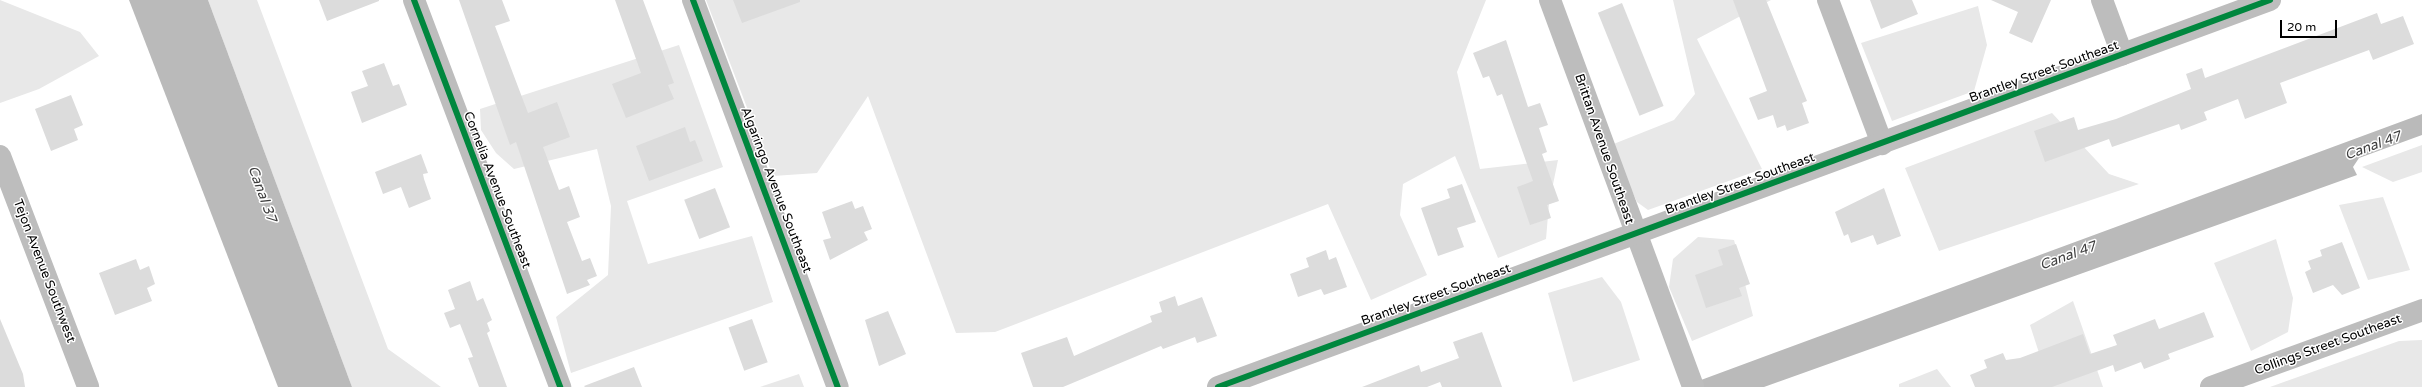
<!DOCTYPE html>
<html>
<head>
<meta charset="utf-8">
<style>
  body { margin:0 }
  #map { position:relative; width:2422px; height:387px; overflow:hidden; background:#fff; font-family:"Varela Round",sans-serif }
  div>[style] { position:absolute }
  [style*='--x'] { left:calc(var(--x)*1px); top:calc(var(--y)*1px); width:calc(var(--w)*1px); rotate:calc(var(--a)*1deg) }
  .green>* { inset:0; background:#e8e8e8 }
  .water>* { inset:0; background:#bababa }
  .building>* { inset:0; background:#dcdcdc; transform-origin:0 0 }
  .minor>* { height:22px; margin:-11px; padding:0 11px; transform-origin:11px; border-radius:11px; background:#bdbdbd }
  .cycleway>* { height:6px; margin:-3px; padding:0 3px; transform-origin:3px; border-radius:3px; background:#00873e }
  span { translate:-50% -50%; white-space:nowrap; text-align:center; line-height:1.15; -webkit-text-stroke:3px #fff; paint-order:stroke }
  .street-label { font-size:13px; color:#000 }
  .water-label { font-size:14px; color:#3e3e3e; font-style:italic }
  .scale { position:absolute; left:2280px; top:20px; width:57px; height:18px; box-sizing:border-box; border:2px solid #000; border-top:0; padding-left:5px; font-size:12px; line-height:14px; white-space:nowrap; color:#000; -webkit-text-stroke:3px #fff; paint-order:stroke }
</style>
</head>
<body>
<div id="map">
  <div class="green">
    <i style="clip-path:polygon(0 0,80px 32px,99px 56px,39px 89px,0 103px)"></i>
    <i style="clip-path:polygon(208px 0,257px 0,388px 349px,441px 387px,352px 387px)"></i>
    <i style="clip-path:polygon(706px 0,1486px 0,1457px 72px,1480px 169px,1558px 160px,1549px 204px,1546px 239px,1498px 258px,1455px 156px,1403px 184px,1400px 215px,1427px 275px,1371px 300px,1328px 204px,995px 332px,956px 333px,868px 96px,817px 173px,773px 176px)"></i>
    <i style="clip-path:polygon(1673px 0,1771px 0,1697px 39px,1762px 169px,1648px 210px,1637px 202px,1611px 145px,1674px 120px,1695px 94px)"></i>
    <i style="clip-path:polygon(1978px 6px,1987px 45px,1974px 91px,1892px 121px,1861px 43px)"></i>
    <i style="clip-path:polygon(679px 45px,723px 167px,627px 201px,648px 264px,752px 236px,773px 302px,571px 373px,556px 317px,608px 275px,611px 206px,597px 149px,514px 169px,496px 153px,481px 130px,480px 109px)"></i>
    <i style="clip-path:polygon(2052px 113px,2109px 174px,2139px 184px,1939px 251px,1905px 168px)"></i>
    <i style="clip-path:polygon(2422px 145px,2422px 172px,2393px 182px,2362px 167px)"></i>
    <i style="clip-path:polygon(2383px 197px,2410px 270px,2368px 280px,2339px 205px)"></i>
    <i style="clip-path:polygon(1698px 237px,1734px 240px,1753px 316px,1692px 341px,1669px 287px,1673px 259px)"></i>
    <i style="clip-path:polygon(2276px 239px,2293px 298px,2288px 332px,2251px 351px,2214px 263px)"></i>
    <i style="clip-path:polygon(1602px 277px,1621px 302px,1640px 360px,1573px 382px,1548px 293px)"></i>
    <i style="clip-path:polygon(2073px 301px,2103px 387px,2050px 387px,2030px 325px)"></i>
    <i style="clip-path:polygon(2422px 340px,2422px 387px,2270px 387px,2399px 341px)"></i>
    <i style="clip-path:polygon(1937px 369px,1951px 387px,1899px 387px,1899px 384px)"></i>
    <i style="clip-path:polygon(799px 374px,804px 387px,760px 387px)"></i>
  </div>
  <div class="water">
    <i style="clip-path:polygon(129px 0,208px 0,352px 387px,278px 387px)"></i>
    <i style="clip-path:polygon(2422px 114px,2422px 135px,2359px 158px,2353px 167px,2357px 175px,1764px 387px,1703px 387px,1701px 380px)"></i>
  </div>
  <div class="building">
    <i style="clip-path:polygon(319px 0,379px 0,379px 1px,327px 21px)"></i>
    <i style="clip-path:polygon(459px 0,502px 0,510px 21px,495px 26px,528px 113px,557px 102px,570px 137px,543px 147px,559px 190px,569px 186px,580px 217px,567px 222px,582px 261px,590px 258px,597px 276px,587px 280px,590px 285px,567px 294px,516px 142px,510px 145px)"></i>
    <i style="clip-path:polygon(615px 0,643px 0,674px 83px,668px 85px,674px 99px,626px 118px,612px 84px,641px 73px)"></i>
    <i style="clip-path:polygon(733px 0,800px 0,800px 2px,742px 23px)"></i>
    <i style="clip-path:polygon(1733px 0,1766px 0,1807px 101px,1802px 103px,1809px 123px,1787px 131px,1785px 125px,1777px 128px,1773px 115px,1758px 120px,1749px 98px,1767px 91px)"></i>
    <i style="clip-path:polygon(1870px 0,1912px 0,1918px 14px,1881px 29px)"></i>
    <i style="clip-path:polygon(1991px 0,2051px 0,2032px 43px,2009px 33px,2018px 12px)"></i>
    <i style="left:1622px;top:3px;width:111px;height:26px;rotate:68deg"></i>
    <i style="clip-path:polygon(2377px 13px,2381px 24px,2403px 16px,2414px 44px,2373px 60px,2369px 50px,2280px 83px,2287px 103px,2245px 119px,2238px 99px,2204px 112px,2207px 120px,2181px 130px,2179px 124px,2112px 147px,2109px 139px,2045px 162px,2034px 131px,2074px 117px,2078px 130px,2116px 119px,2191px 89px,2186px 74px,2202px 68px,2205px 78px)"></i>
    <i style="clip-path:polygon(1506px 40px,1528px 107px,1540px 103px,1548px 125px,1539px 128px,1547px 152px,1542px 154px,1559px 201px,1547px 205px,1551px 218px,1530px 225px,1517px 187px,1533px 181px,1502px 94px,1497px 96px,1489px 76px,1483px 78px,1473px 53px)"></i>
    <i style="clip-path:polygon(384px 63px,393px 86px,399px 84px,407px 105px,362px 123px,351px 92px,368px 86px,362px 71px)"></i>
    <i style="clip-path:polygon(71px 95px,83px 125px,74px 129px,78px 140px,51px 151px,35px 109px)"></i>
    <i style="clip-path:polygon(685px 127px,690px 142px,695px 140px,703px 161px,649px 181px,636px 146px)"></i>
    <i style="clip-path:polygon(421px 154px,428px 173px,423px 174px,424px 179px,431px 199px,409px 208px,401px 187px,383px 194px,375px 172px)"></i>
    <i style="clip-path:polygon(1462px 184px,1476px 222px,1457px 228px,1464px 247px,1438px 256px,1421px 208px,1450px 198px,1447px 189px)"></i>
    <i style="left:715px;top:188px;width:42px;height:33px;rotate:69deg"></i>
    <i style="clip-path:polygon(1884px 188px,1901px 236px,1877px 245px,1873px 235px,1851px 243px,1848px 234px,1844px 236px,1835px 212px)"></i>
    <i style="clip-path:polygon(852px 201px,855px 209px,863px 206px,872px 229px,864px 232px,868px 240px,830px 260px,823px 240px,831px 238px,822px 212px)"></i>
    <i style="clip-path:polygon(2342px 242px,2360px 288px,2342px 295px,2333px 285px,2313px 293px,2305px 272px,2311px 269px,2308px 261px,2322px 256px,2320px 250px)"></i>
    <i style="clip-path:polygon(1736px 244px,1750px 284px,1739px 288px,1742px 296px,1706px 308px,1695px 275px,1723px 265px,1718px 250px)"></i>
    <i style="clip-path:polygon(1326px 250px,1329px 260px,1336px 257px,1347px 287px,1324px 295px,1321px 289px,1298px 297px,1290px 274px,1309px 267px,1306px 258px)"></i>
    <i style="clip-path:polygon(136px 259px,140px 270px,149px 266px,155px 284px,147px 288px,152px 301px,115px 315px,99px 273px)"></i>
    <i style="clip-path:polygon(470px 281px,477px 301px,483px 298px,492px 320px,487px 323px,490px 331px,487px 333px,507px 387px,479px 387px,468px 358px,473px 357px,460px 324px,450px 328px,444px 313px,455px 309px,448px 290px)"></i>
    <i style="clip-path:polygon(1175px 296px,1178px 306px,1202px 297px,1217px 336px,1197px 343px,1195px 337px,1163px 349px,1161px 346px,1063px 387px,1033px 387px,1021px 353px,1067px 337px,1074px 356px,1152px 322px,1150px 316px,1162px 312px,1159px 302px)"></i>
    <i style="clip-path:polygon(888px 311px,906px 354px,879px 366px,865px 320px)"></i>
    <i style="clip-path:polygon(2204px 312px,2214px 337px,2168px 354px,2170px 359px,2144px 369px,2141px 362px,2115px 372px,2113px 365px,2052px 387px,1975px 387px,1970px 375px,1987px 368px,1984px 360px,2003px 353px,2006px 360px,2020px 358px,2083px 334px,2090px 354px,2117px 345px,2113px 335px,2155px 319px,2159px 329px)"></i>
    <i style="clip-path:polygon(0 319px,23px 374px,25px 387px,0 387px)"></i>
    <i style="left:752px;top:319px;width:46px;height:25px;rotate:70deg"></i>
    <i style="clip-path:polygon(1482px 332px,1502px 387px,1442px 387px,1440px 382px,1427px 387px,1362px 387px,1419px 365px,1421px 372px,1459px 358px,1453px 342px)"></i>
    <i style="clip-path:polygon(634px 367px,642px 387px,585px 387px,584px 386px)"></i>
  </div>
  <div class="minor">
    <i style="--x:414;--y:0;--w:414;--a:69.3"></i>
    <i style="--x:693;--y:0;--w:413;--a:69.5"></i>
    <i style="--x:1550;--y:0;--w:413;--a:69.7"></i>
    <i style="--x:1828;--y:0;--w:154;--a:69.4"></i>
    <i style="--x:2102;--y:0;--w:58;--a:69.7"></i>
    <i style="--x:0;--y:156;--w:247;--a:69.1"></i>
    <i style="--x:1218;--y:387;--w:1121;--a:-20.2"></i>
    <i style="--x:2211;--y:387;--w:225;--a:-20"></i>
  </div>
  <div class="cycleway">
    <i style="--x:414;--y:0;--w:414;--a:69.3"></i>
    <i style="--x:693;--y:0;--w:413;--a:69.5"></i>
    <i style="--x:1218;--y:387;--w:1121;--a:-20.2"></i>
  </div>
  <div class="street-label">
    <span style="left:2044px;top:72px;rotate:-20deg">Brantley Street Southeast</span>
    <span style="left:1604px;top:149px;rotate:71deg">Brittan Avenue Southeast</span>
    <span style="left:1740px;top:184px;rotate:-20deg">Brantley Street Southeast</span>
    <span style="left:497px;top:190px;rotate:69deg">Cornelia Avenue Southeast</span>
    <span style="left:776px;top:190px;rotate:69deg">Algaringo Avenue Southeast</span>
    <span style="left:44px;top:271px;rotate:69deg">Tejon Avenue Southwest</span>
    <span style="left:1436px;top:295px;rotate:-20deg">Brantley Street Southeast</span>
    <span style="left:2328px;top:345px;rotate:-20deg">Collings Street Southeast</span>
  </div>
  <div class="water-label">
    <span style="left:2373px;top:146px;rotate:-20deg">Canal 47</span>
    <span style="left:262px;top:194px;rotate:70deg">Canal 37</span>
    <span style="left:2068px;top:256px;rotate:-20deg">Canal 47</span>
  </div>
  <div class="scale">20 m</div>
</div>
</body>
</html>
